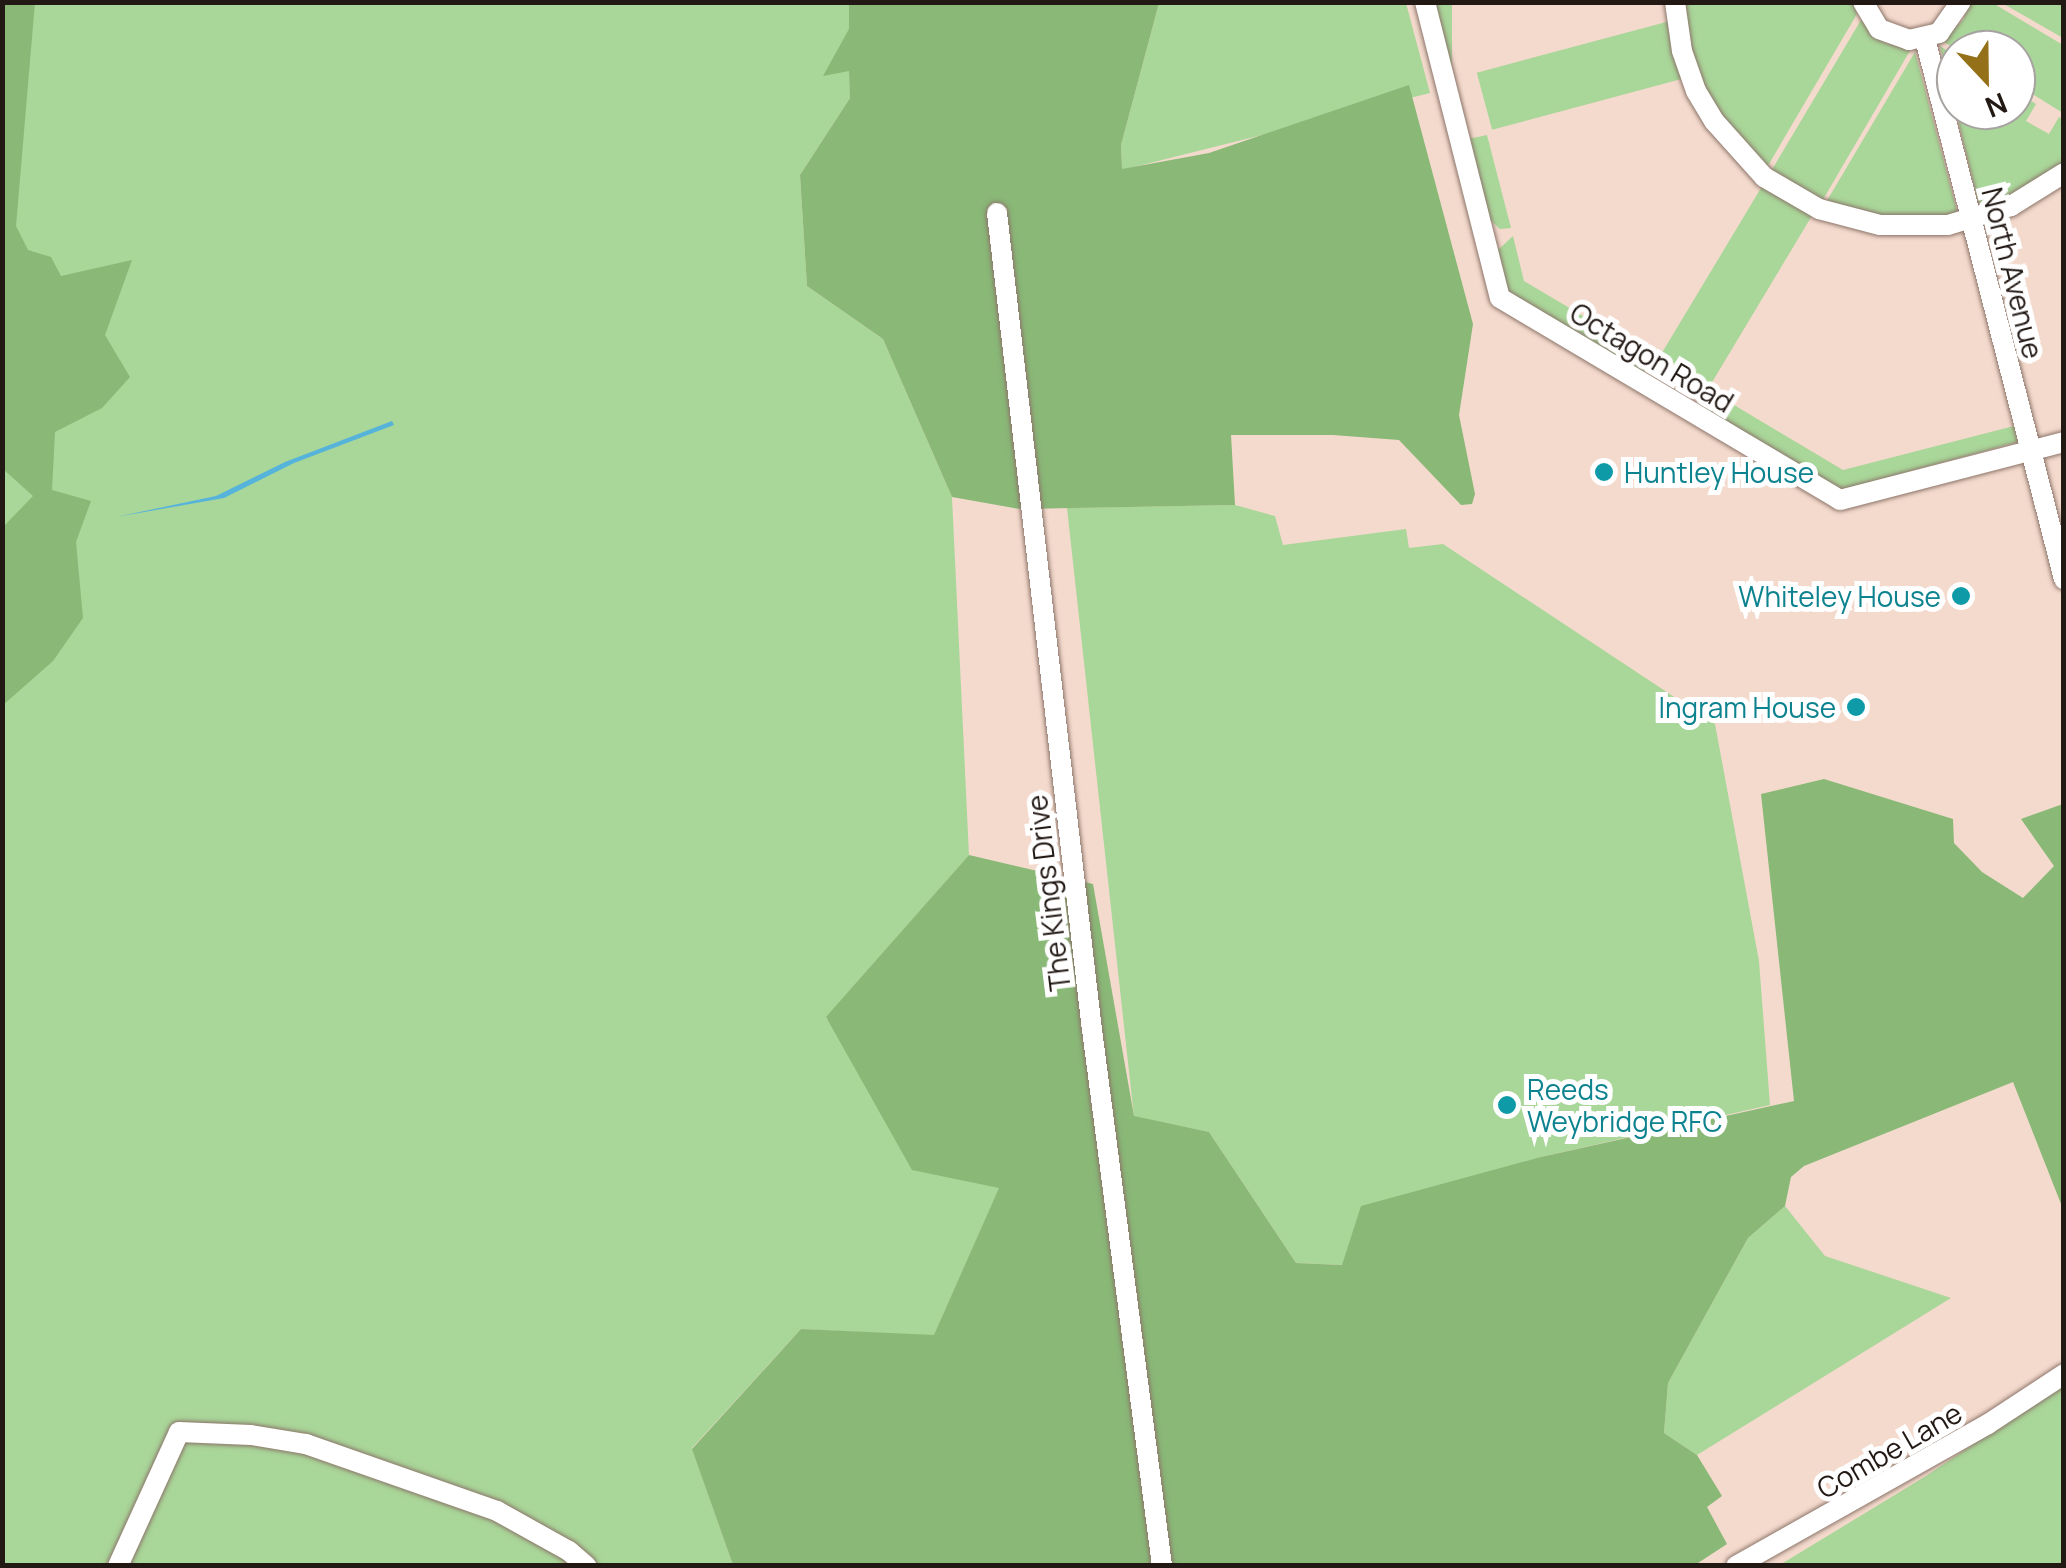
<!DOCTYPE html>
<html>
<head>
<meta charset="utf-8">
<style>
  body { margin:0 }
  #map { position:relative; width:2066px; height:1568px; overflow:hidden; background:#f4dacd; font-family:Manrope,sans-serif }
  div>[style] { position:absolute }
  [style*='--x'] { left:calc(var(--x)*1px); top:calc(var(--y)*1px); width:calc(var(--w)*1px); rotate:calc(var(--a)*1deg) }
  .green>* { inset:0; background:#a9d699; transform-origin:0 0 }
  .forest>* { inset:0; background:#89b877 }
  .water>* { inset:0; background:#56b3da }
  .roads { filter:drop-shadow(0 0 2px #8c756a) drop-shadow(0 0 2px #8c756a) }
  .street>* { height:20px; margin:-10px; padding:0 10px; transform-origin:10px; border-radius:10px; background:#fff }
  .dots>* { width:28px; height:28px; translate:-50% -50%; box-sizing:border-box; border:5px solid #fff; border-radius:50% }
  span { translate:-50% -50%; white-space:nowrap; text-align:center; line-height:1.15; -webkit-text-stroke:10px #fff; paint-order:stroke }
  .street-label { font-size:28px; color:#221915 }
  .culture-label { font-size:28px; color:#0d838f }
  .left { translate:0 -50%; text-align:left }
  .right { translate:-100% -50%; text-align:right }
  .frame { position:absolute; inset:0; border:5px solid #221915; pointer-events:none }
  .north { position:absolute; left:1936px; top:30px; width:100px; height:100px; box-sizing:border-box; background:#fff; border:2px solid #a7a3a1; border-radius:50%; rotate:158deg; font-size:28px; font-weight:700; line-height:40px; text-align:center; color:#221915 }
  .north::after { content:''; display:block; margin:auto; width:35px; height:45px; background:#947018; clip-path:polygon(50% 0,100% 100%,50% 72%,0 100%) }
</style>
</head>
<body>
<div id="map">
  <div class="green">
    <i style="clip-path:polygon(1991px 2px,2063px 45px,2063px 113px,2016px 84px,2016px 50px,1958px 50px,1942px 41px,1963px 20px,1970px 3px)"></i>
    <i style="clip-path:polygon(3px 3px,849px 3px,850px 98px,800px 175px,807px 286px,883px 339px,952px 497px,969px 855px,826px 1018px,1000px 1187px,934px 1336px,801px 1329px,692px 1448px,733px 1565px,3px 1566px)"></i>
    <i style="clip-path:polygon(1159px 3px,1406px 3px,1430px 93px,1122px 170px,1121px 145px)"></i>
    <i style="left:1433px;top:3px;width:19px;height:70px"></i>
    <i style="clip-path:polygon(1681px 3px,1854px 3px,1857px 14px,1766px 169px,1741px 145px,1698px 77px)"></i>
    <i style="clip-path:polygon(2002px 3px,2063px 3px,2063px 38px)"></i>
    <i style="clip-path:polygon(1861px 20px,1885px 43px,1911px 49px,1821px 203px,1770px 173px)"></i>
    <i style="left:1670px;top:21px;width:59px;height:200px;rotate:75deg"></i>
    <i style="clip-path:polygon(1940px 46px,1956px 56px,1956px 110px,2016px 110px,2016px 92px,2036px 104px,2026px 121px,2049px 134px,2059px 117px,2063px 120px,2063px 165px,2025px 192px,1979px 206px)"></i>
    <i style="clip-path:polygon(1915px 52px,1958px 215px,1889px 220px,1825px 204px)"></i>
    <i style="clip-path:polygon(1487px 135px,1511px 228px,1500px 229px,1489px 219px,1468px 139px)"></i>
    <i style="left:1764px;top:183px;width:58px;height:201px;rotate:31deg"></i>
    <i style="clip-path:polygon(1513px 236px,1524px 281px,1654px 358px,1644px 374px,1507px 293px,1498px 250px)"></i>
    <i style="clip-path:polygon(1714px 393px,1843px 470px,2014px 426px,2018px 442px,1841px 490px,1705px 409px)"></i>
    <i style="clip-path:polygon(1235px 505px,1275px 516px,1283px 545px,1406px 529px,1409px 548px,1443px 544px,1715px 724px,1759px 961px,1770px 1105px,1541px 1157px,1343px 1265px,1296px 1263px,1209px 1132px,1134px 1117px,1067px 508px)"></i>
    <i style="clip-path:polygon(1785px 1206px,1825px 1256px,1951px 1298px,1697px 1455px,1664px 1433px,1668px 1383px,1748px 1238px)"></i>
    <i style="clip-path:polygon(2063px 1384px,2063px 1565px,1778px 1566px,1926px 1476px)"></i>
  </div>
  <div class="forest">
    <i style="clip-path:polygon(35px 2px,16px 226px,28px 250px,51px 257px,61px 276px,132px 260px,105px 335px,130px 377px,102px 408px,55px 432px,52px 490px,91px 501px,76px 542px,83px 618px,53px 661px,3px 705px,3px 527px,33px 496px,3px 469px,2px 3px)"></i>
    <i style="clip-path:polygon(849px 3px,1159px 3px,1121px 145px,1122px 169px,1209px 153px,1409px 85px,1473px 324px,1459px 415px,1475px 494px,1472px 504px,1461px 505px,1399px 440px,1333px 435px,1231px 435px,1235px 505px,1020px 509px,952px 497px,883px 339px,807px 286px,800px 175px,850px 98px,849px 71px,823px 76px,849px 29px)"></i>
    <i style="clip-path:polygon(1824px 779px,1953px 819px,1954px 843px,1982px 872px,2023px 898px,2054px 866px,2021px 819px,2063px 804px,2063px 1209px,2013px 1082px,1804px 1166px,1791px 1177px,1785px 1206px,1748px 1238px,1668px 1383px,1664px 1433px,1697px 1455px,1722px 1496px,1707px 1507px,1727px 1544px,1695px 1565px,733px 1565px,692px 1449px,801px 1329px,934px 1335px,999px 1188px,912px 1170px,826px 1017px,969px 855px,1093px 884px,1134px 1116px,1209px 1132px,1296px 1263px,1342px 1265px,1361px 1206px,1541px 1157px,1794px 1101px,1761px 794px)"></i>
  </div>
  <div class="water">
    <i style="clip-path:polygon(392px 421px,394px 425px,294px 463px,224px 498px,116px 517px,216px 496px,285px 462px)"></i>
  </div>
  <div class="roads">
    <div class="street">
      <i style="--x:1425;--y:2;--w:305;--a:75.8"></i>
      <i style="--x:1500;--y:298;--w:395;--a:30.7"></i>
      <i style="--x:1840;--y:500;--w:231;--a:-14.5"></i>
      <i style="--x:1675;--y:2;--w:49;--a:81.9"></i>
      <i style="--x:1682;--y:51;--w:42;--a:70.7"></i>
      <i style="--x:1696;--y:91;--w:35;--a:59"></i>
      <i style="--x:1714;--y:121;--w:75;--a:48.2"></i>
      <i style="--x:1764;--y:177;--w:64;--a:30.2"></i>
      <i style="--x:1819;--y:209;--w:63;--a:14.7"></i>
      <i style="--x:1880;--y:225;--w:68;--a:0"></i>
      <i style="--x:1948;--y:225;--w:66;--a:-16.8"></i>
      <i style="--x:2011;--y:206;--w:62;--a:-31.9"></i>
      <i style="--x:1863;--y:2;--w:31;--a:59"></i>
      <i style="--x:1879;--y:29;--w:32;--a:20"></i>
      <i style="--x:1909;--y:40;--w:31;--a:-13"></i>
      <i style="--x:1939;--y:33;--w:38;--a:-55"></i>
      <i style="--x:1925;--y:39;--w:558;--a:75.57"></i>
      <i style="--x:997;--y:213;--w:814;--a:83.37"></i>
      <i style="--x:1091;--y:1022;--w:549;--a:82.56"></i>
      <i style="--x:118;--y:1566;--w:147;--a:-65.5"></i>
      <i style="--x:179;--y:1432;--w:72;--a:2.4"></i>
      <i style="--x:251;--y:1435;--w:56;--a:9.3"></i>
      <i style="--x:306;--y:1444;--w:202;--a:19.3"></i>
      <i style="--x:497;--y:1511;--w:82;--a:29.1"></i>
      <i style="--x:569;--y:1551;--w:23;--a:41"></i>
      <i style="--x:1736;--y:1566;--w:289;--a:-29.4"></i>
      <i style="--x:1988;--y:1424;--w:91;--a:-33.3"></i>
    </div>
  </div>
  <div class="dots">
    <i style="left:1604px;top:472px;background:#0f9aa8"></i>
    <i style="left:1961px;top:596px;background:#0f9aa8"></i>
    <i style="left:1856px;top:707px;background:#0f9aa8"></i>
    <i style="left:1507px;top:1105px;background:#0f9aa8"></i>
  </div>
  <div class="street-label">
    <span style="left:2013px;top:273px;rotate:76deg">North Avenue</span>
    <span style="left:1652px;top:357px;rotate:31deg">Octagon Road</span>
    <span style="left:1048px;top:893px;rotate:-97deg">The Kings Drive</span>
    <span style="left:1889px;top:1450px;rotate:-30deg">Combe Lane</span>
  </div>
  <div class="culture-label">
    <span class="left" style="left:1624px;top:472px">Huntley House</span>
    <span class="right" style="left:1941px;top:596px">Whiteley House</span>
    <span class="right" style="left:1836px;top:707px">Ingram House</span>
    <span class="left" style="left:1527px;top:1105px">Reeds<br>Weybridge RFC</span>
  </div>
  <div class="frame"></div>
  <div class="north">N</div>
</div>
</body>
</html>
